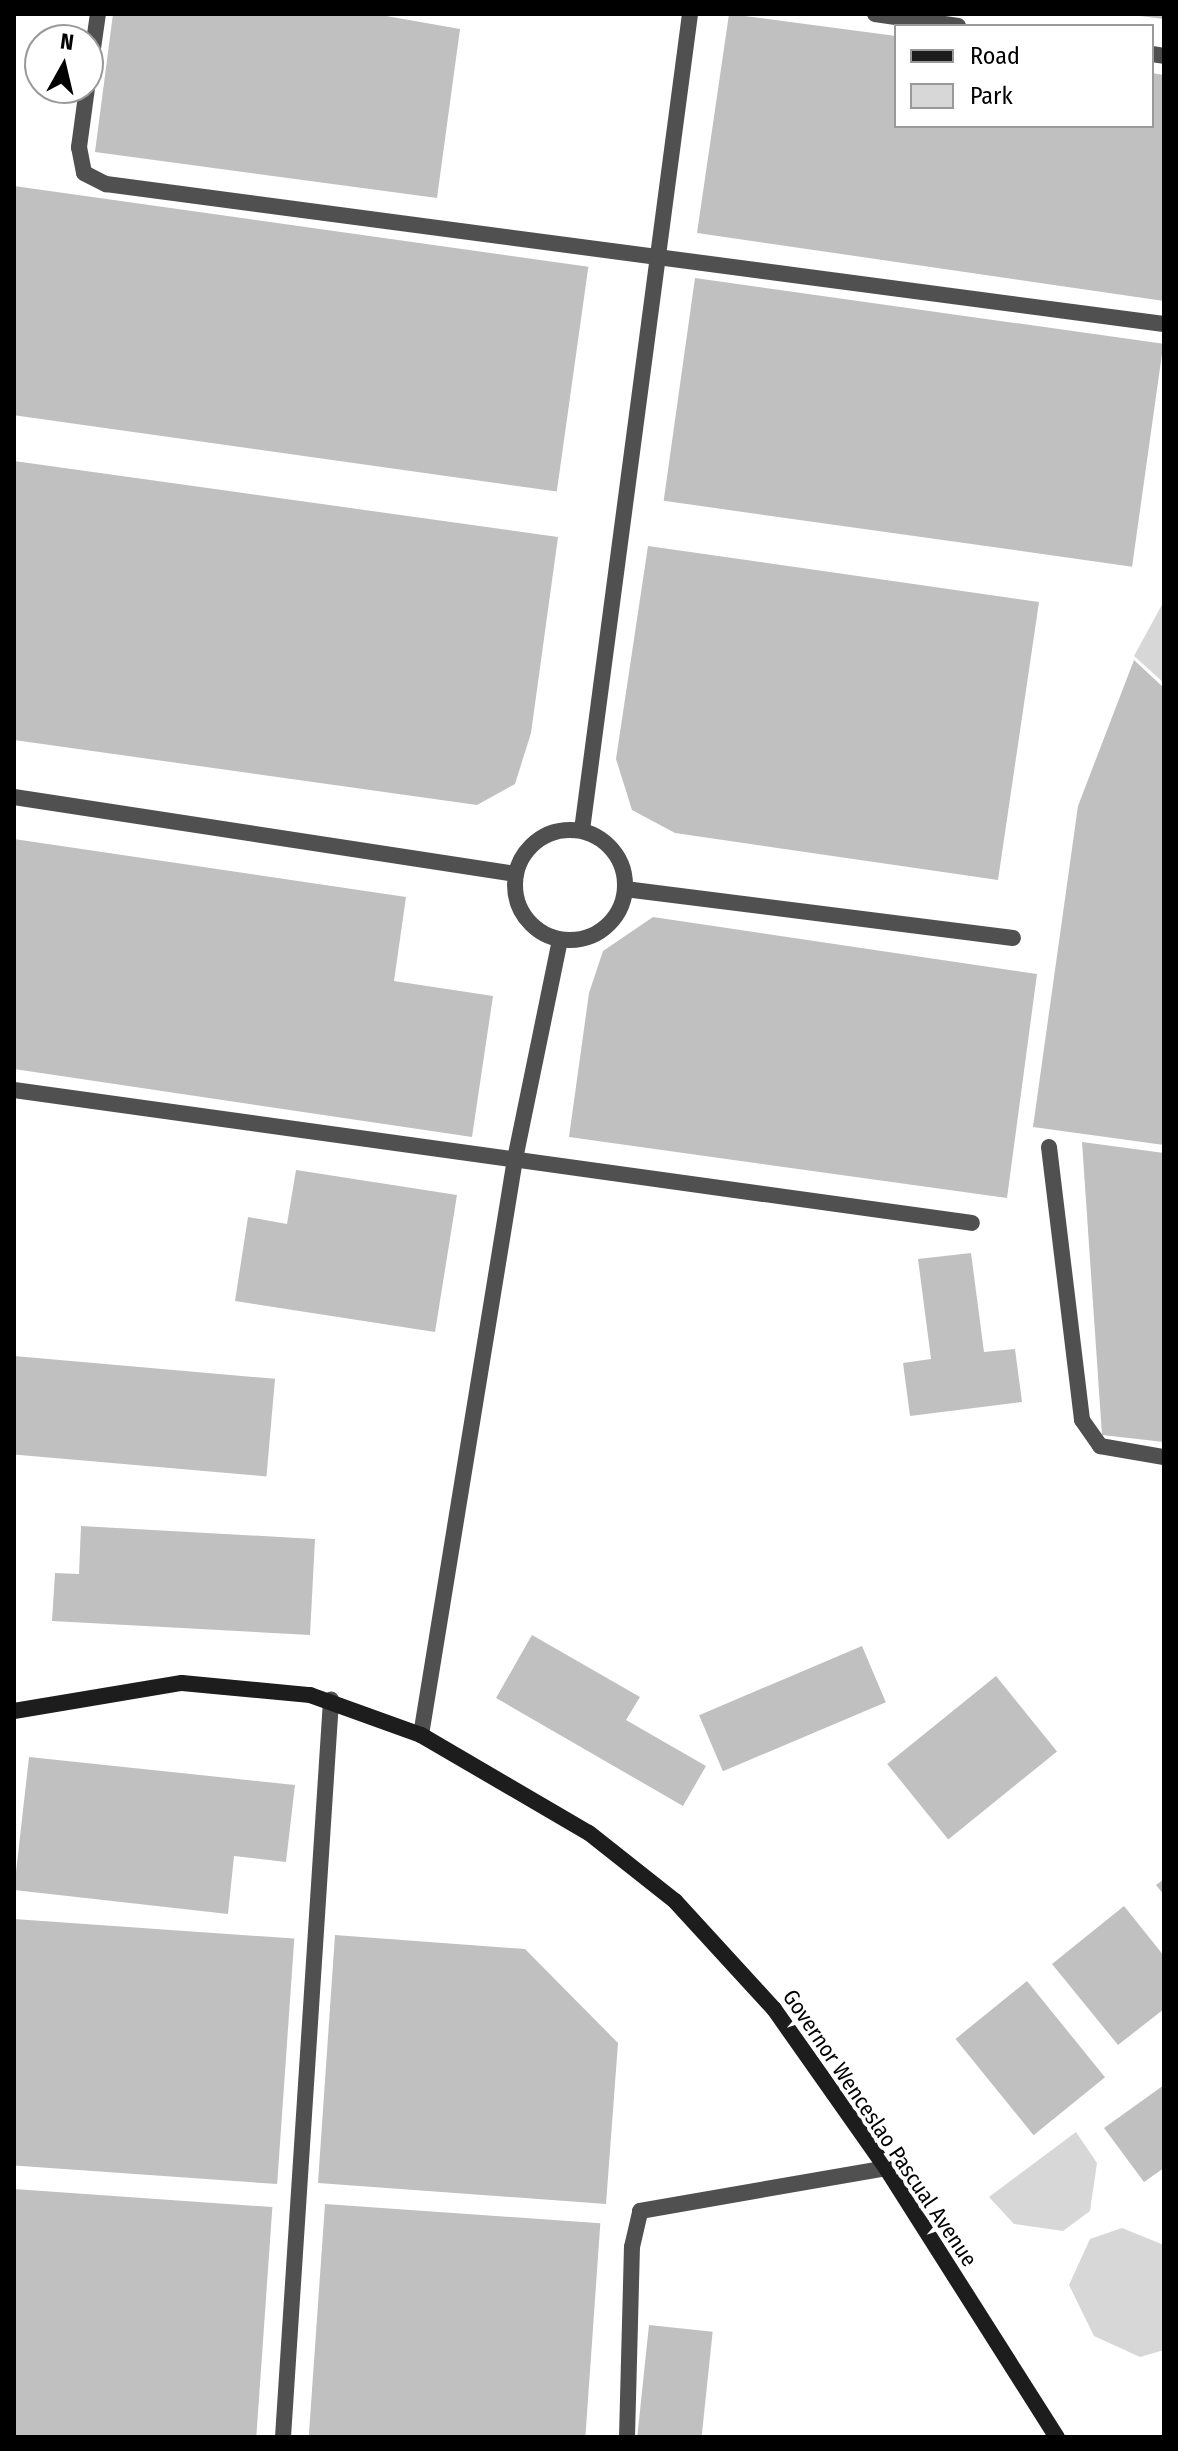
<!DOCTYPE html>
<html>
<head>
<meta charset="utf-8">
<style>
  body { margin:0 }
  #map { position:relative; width:1178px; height:2451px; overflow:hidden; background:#fff; font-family:"Fira Sans Condensed",sans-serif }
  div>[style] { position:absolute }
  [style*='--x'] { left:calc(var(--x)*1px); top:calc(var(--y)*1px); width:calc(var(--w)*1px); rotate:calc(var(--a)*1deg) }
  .green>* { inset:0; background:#d7d7d7 }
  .building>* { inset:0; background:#c0c0c0; transform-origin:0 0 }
  .service>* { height:16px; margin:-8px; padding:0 8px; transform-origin:8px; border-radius:8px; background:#505050 }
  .service>.ring { margin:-8px; padding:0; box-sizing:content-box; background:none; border:16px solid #505050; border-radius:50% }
  .secondary>* { height:16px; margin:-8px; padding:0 8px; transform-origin:8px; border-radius:8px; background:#1d1d1d }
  span { translate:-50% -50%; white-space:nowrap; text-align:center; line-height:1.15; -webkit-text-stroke:8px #fff; paint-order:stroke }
  .street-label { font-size:22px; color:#000 }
  .frame { position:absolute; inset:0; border:16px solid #000; pointer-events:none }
  .legend { position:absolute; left:894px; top:24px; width:260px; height:104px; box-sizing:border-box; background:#fff; border:2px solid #999; margin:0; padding:10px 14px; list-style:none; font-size:24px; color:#000 }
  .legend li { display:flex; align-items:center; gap:16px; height:40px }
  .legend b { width:40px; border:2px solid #999 }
  .north { position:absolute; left:24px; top:24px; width:80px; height:80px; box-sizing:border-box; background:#fff; border:2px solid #999; border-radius:50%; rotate:8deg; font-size:22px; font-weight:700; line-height:32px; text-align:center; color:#000 }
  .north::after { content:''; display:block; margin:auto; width:28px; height:36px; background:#000; clip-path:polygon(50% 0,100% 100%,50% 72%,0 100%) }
</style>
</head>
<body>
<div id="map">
  <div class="green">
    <i style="clip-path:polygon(1164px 601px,1164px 683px,1134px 656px)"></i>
    <i style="clip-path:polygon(1076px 2132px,1097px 2163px,1090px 2211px,1063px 2231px,1014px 2224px,989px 2197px)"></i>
    <i style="clip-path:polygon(1122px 2228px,1164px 2245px,1164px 2350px,1140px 2357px,1094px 2336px,1069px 2285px,1090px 2239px)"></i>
  </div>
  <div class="building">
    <i style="clip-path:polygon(113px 14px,375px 14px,460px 29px,437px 198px,95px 152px)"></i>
    <i style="clip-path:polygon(729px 14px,896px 36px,896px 126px,1152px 126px,1152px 73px,1164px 75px,1164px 301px,697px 233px)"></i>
    <i style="clip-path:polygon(1164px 14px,1164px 19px,1140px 16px,1140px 14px)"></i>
    <i style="left:14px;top:186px;width:580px;height:227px;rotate:8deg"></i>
    <i style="left:695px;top:278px;width:473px;height:225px;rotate:8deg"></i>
    <i style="clip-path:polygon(14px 461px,558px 537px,531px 733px,515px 784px,477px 805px,14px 740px)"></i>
    <i style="clip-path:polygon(648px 546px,1039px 602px,998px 880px,675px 833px,632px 810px,616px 759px)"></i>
    <i style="clip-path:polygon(1134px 660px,1164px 688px,1164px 1145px,1033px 1127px,1078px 806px)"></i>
    <i style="clip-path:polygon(14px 839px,406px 897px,394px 981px,493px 996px,472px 1137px,14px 1069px)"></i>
    <i style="clip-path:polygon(653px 917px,1037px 974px,1007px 1198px,569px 1137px,589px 993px,603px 951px)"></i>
    <i style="clip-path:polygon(1082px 1142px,1164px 1153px,1164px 1442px,1102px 1435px)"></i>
    <i style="clip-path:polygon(296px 1170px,457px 1195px,435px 1332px,235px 1301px,248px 1217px,287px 1224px)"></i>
    <i style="clip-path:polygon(971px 1253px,984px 1352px,1015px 1349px,1022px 1402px,910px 1416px,903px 1363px,931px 1359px,918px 1259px)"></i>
    <i style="left:14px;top:1356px;width:262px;height:98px;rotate:5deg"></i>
    <i style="clip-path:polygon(81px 1526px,315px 1539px,310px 1635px,52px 1621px,55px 1573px,79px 1574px)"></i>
    <i style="clip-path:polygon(532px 1635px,640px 1697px,626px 1720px,706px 1766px,683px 1806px,496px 1698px)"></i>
    <i style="left:862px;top:1646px;width:61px;height:177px;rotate:67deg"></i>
    <i style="left:996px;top:1676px;width:97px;height:140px;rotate:51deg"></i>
    <i style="clip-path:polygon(29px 1757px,295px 1785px,286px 1862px,234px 1856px,228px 1914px,14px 1890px)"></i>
    <i style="clip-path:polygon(1164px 1879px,1164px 1895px,1156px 1885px)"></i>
    <i style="clip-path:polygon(1124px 1906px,1164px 1956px,1164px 2009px,1118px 2045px,1052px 1964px)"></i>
    <i style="left:14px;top:1919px;width:281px;height:246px;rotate:4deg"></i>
    <i style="clip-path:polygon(335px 1935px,525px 1949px,618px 2043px,606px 2204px,318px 2183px)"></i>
    <i style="left:1027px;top:1981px;width:124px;height:92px;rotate:51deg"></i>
    <i style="clip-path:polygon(1164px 2085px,1164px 2168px,1144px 2182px,1104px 2128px)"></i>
    <i style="left:14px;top:2189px;width:259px;height:247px;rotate:4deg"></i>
    <i style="left:325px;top:2204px;width:276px;height:234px;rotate:4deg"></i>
    <i style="left:649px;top:2325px;width:64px;height:113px;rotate:6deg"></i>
  </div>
  <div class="service">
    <i style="--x:875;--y:14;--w:84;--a:8.2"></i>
    <i style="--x:1152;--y:54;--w:12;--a:9"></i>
    <i style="--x:88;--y:83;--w:70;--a:-81.8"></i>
    <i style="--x:87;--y:88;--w:60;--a:97.7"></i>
    <i style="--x:79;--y:147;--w:26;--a:79"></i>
    <i style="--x:84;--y:173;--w:25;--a:27"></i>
    <i style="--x:106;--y:184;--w:1067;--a:7.54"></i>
    <i style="--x:14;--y:797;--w:508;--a:8.72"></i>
    <i class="ring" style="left:515px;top:830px;width:94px;height:94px"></i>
    <i style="--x:582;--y:830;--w:823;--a:-82.46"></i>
    <i style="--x:625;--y:889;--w:391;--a:7.2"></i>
    <i style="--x:14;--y:1090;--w:967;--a:7.9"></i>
    <i style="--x:1049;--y:1147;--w:275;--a:83.1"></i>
    <i style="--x:1082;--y:1420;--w:32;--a:55"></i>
    <i style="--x:1100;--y:1446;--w:65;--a:9.8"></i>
    <i style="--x:421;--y:1735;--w:584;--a:-80.73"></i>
    <i style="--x:515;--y:1159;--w:224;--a:-78.4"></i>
    <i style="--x:283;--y:2437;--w:739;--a:-86.27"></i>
    <i style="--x:627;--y:2437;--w:190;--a:-88.5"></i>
    <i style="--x:632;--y:2247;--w:37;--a:-77"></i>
    <i style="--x:640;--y:2211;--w:250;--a:-9.9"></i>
  </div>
  <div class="secondary">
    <i style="--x:14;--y:1711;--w:170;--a:-9.5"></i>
    <i style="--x:182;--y:1683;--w:129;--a:5.4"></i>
    <i style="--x:310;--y:1695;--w:118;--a:19.8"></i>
    <i style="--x:421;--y:1735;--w:194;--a:30.3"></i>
    <i style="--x:589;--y:1833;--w:110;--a:38.3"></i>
    <i style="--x:675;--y:1901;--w:147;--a:47.5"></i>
    <i style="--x:774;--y:2009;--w:194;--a:54.8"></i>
    <i style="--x:886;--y:2168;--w:319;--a:57.6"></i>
  </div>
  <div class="street-label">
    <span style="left:880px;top:2128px;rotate:56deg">Governor Wenceslao Pascual Avenue</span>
  </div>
  <div class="frame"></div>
  <ul class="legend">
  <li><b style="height:10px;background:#1d1d1d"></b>Road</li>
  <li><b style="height:22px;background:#d7d7d7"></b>Park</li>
  </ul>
  <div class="north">N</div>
</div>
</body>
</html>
